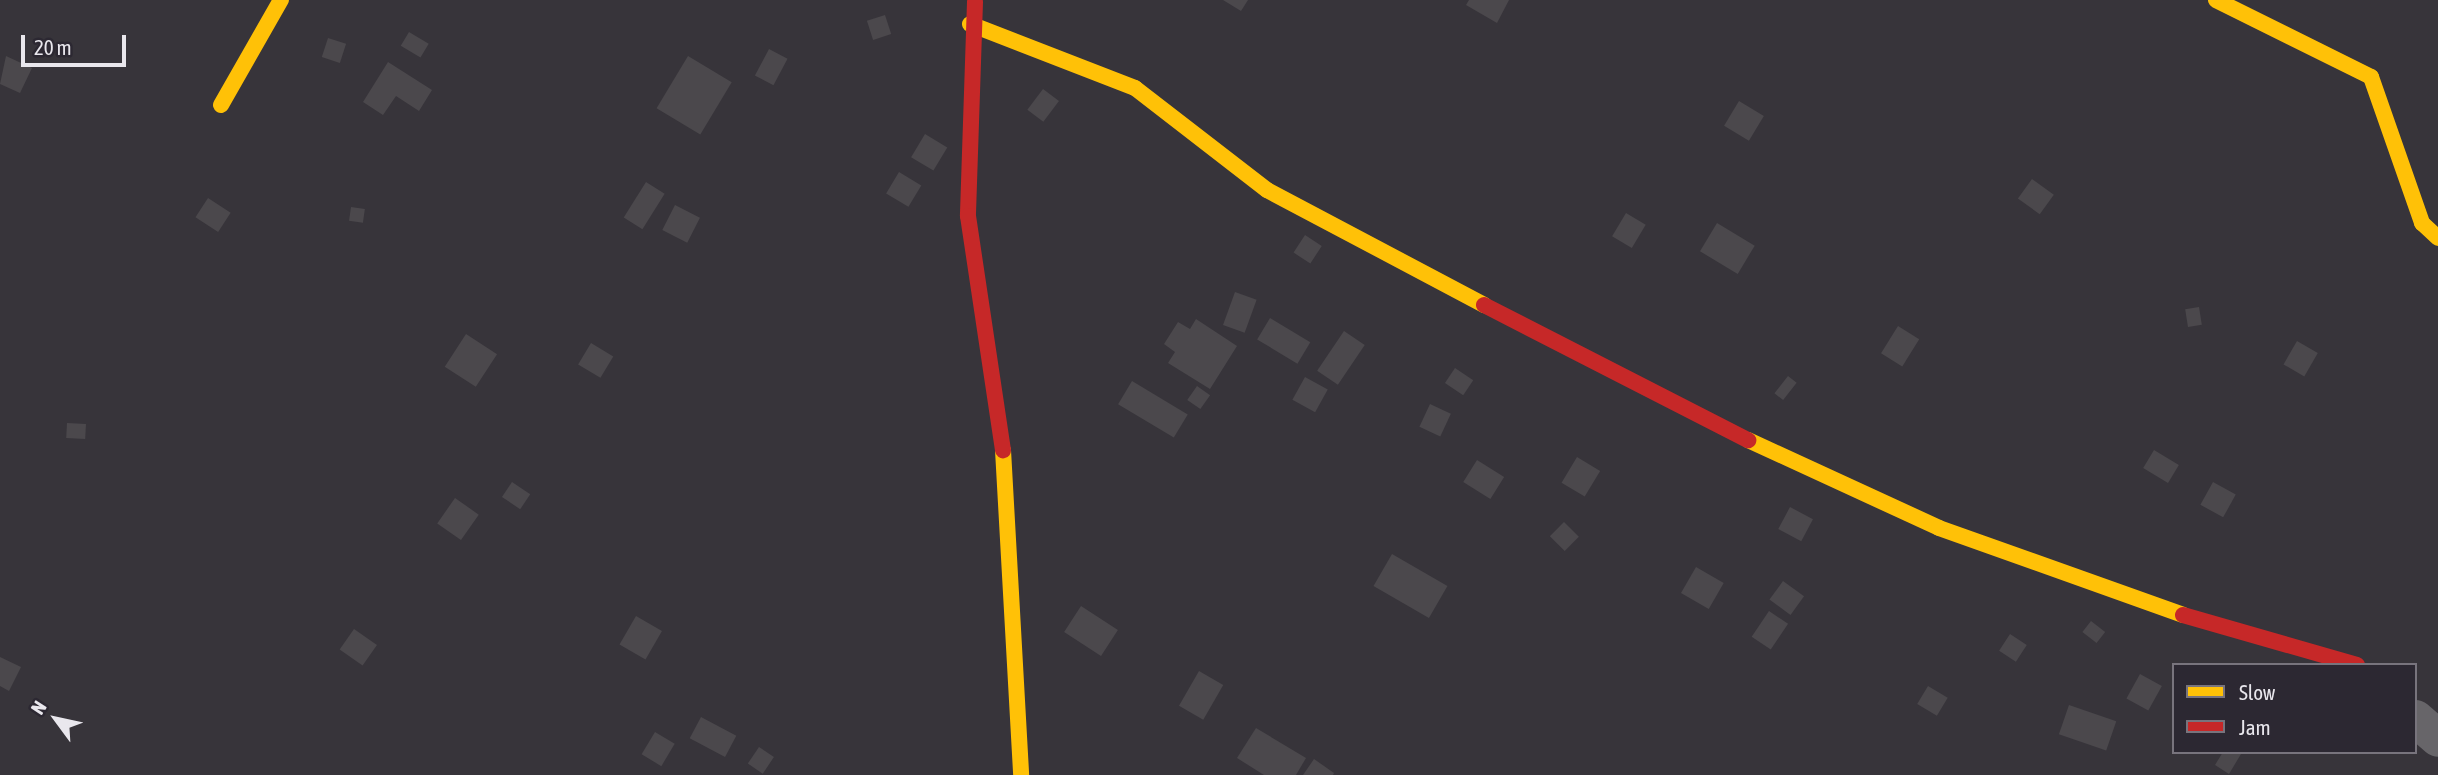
<!DOCTYPE html>
<html>
<head>
<meta charset="utf-8">
<style>
  body { margin:0 }
  #map { position:relative; width:2438px; height:775px; overflow:hidden; background:#37343a; font-family:"Asap Condensed",sans-serif }
  div>[style] { position:absolute }
  [style*='--x'] { left:calc(var(--x)*1px); top:calc(var(--y)*1px); width:calc(var(--w)*1px); rotate:calc(var(--a)*1deg) }
  .building>* { inset:0; background:#4b484c; transform-origin:0 0 }
  .street>* { height:37px; margin:-18.5px; padding:0 18.5px; transform-origin:18.5px; border-radius:18.5px; background:#676569 }
  .slow>* { height:16px; margin:-8px; padding:0 8px; transform-origin:8px; border-radius:8px; background:#ffc107 }
  .jam>* { height:16px; margin:-8px; padding:0 8px; transform-origin:8px; border-radius:8px; background:#c62828 }
  span { translate:-50% -50%; white-space:nowrap; text-align:center; line-height:1.15; -webkit-text-stroke:6px #2c2832; paint-order:stroke }
  .legend { position:absolute; left:2172px; top:663px; width:245px; height:91px; box-sizing:border-box; background:#2c2832; border:2px solid #78747d; margin:0; padding:9px 12px; list-style:none; font-size:21px; color:#e9e7ed }
  .legend li { display:flex; align-items:center; gap:14px; height:35px }
  .legend b { width:35px; border:2px solid #78747d }
  .north { position:absolute; left:21px; top:684px; width:70px; height:70px; -webkit-text-stroke:5px #2c2832; paint-order:stroke; rotate:303deg; font-size:19px; font-weight:700; line-height:28px; text-align:center; color:#e9e7ed }
  .north::after { content:''; display:block; margin:auto; width:24px; height:32px; background:#e9e7ed; clip-path:polygon(50% 0,100% 100%,50% 72%,0 100%) }
  .scale { position:absolute; left:21px; top:35px; width:105px; height:32px; box-sizing:border-box; border:4px solid #e9e7ed; border-top:0; padding-left:9px; font-size:21px; line-height:24px; white-space:nowrap; color:#e9e7ed; -webkit-text-stroke:5px #2c2832; paint-order:stroke }
</style>
</head>
<body>
<div id="map">
  <div class="building">
    <i style="clip-path:polygon(1223px 0,1248px 0,1241px 11px)"></i>
    <i style="clip-path:polygon(1469px 0,1509px 0,1497px 23px,1466px 5px)"></i>
    <i style="left:885px;top:15px;width:20px;height:19px;rotate:72deg"></i>
    <i style="left:409px;top:32px;width:23px;height:16px;rotate:31deg"></i>
    <i style="left:328px;top:38px;width:19px;height:20px;rotate:18deg"></i>
    <i style="left:769px;top:49px;width:21px;height:30px;rotate:28deg"></i>
    <i style="clip-path:polygon(6px 56px,32px 68px,20px 93px,0 84px)"></i>
    <i style="left:688px;top:56px;width:51px;height:61px;rotate:31deg"></i>
    <i style="clip-path:polygon(388px 62px,432px 90px,419px 111px,396px 96px,383px 115px,363px 102px)"></i>
    <i style="left:1043px;top:89px;width:20px;height:26px;rotate:37deg"></i>
    <i style="left:1739px;top:101px;width:29px;height:29px;rotate:31deg"></i>
    <i style="left:925px;top:134px;width:26px;height:27px;rotate:31deg"></i>
    <i style="left:899px;top:172px;width:26px;height:25px;rotate:31deg"></i>
    <i style="left:2032px;top:179px;width:27px;height:24px;rotate:36deg"></i>
    <i style="left:646px;top:182px;width:22px;height:42px;rotate:32deg"></i>
    <i style="left:208px;top:198px;width:27px;height:23px;rotate:33deg"></i>
    <i style="left:675px;top:205px;width:28px;height:28px;rotate:27deg"></i>
    <i style="left:351px;top:207px;width:14px;height:14px;rotate:8deg"></i>
    <i style="left:1626px;top:213px;width:23px;height:27px;rotate:31deg"></i>
    <i style="left:1717px;top:223px;width:44px;height:33px;rotate:31deg"></i>
    <i style="left:1305px;top:235px;width:20px;height:21px;rotate:33deg"></i>
    <i style="left:1235px;top:292px;width:23px;height:35px;rotate:20deg"></i>
    <i style="left:2199px;top:307px;width:18px;height:14px;rotate:81deg"></i>
    <i style="left:1270px;top:318px;width:47px;height:25px;rotate:31deg"></i>
    <i style="clip-path:polygon(1196px 319px,1237px 346px,1210px 389px,1168px 363px,1175px 352px,1164px 344px,1178px 322px,1190px 329px)"></i>
    <i style="left:1898px;top:326px;width:25px;height:32px;rotate:32deg"></i>
    <i style="left:1344px;top:331px;width:25px;height:48px;rotate:34deg"></i>
    <i style="left:466px;top:334px;width:37px;height:39px;rotate:33deg"></i>
    <i style="left:2297px;top:341px;width:24px;height:27px;rotate:30deg"></i>
    <i style="left:591px;top:343px;width:26px;height:25px;rotate:31deg"></i>
    <i style="left:1455px;top:368px;width:22px;height:18px;rotate:34deg"></i>
    <i style="left:1788px;top:376px;width:11px;height:22px;rotate:38deg"></i>
    <i style="left:1305px;top:377px;width:26px;height:26px;rotate:29deg"></i>
    <i style="left:1132px;top:381px;width:65px;height:27px;rotate:31deg"></i>
    <i style="left:1197px;top:386px;width:16px;height:17px;rotate:35deg"></i>
    <i style="left:1430px;top:404px;width:23px;height:25px;rotate:25deg"></i>
    <i style="left:67px;top:423px;width:19px;height:15px;rotate:3deg"></i>
    <i style="left:2154px;top:450px;width:29px;height:21px;rotate:31deg"></i>
    <i style="left:1577px;top:457px;width:27px;height:30px;rotate:31deg"></i>
    <i style="left:1477px;top:460px;width:32px;height:26px;rotate:32deg"></i>
    <i style="left:512px;top:482px;width:22px;height:18px;rotate:34deg"></i>
    <i style="left:2213px;top:482px;width:26px;height:26px;rotate:29deg"></i>
    <i style="left:455px;top:498px;width:29px;height:31px;rotate:35deg"></i>
    <i style="left:1790px;top:507px;width:26px;height:25px;rotate:28deg"></i>
    <i style="left:1564px;top:522px;width:21px;height:20px;rotate:45deg"></i>
    <i style="left:1392px;top:554px;width:64px;height:37px;rotate:30deg"></i>
    <i style="left:1696px;top:567px;width:32px;height:30px;rotate:30deg"></i>
    <i style="left:1783px;top:581px;width:26px;height:23px;rotate:36deg"></i>
    <i style="left:1081px;top:606px;width:44px;height:31px;rotate:33deg"></i>
    <i style="left:1769px;top:611px;width:23px;height:31px;rotate:34deg"></i>
    <i style="left:636px;top:616px;width:30px;height:33px;rotate:30deg"></i>
    <i style="left:2091px;top:621px;width:18px;height:14px;rotate:38deg"></i>
    <i style="left:354px;top:629px;width:28px;height:25px;rotate:35deg"></i>
    <i style="left:2010px;top:634px;width:20px;height:20px;rotate:33deg"></i>
    <i style="clip-path:polygon(0 657px,21px 667px,9px 691px,0 686px)"></i>
    <i style="left:1199px;top:671px;width:28px;height:40px;rotate:30deg"></i>
    <i style="left:2140px;top:674px;width:25px;height:28px;rotate:29deg"></i>
    <i style="left:1928px;top:686px;width:23px;height:21px;rotate:31deg"></i>
    <i style="left:2069px;top:705px;width:50px;height:31px;rotate:19deg"></i>
    <i style="left:701px;top:717px;width:40px;height:24px;rotate:28deg"></i>
    <i style="clip-path:polygon(1256px 728px,1306px 758px,1296px 775px,1264px 775px,1237px 758px)"></i>
    <i style="left:655px;top:732px;width:23px;height:26px;rotate:31deg"></i>
    <i style="left:759px;top:747px;width:18px;height:20px;rotate:34deg"></i>
    <i style="clip-path:polygon(2223px 752px,2241px 754px,2229px 774px,2215px 765px)"></i>
    <i style="clip-path:polygon(1314px 759px,1334px 773px,1333px 775px,1303px 775px)"></i>
  </div>
  <div class="street">
    <i style="--x:2415;--y:718;--w:30;--a:41"></i>
  </div>
  <div class="slow">
    <i style="--x:2216;--y:0;--w:173;--a:26.4"></i>
    <i style="--x:2371;--y:77;--w:155;--a:70.7"></i>
    <i style="--x:2422;--y:223;--w:22;--a:43"></i>
    <i style="--x:970;--y:24;--w:177;--a:21.2"></i>
    <i style="--x:1135;--y:88;--w:167;--a:37.7"></i>
    <i style="--x:1267;--y:190;--w:246;--a:27.9"></i>
    <i style="--x:221;--y:105;--w:121;--a:-60.3"></i>
    <i style="--x:1748;--y:440;--w:210;--a:24.7"></i>
    <i style="--x:1939;--y:528;--w:259;--a:19.6"></i>
    <i style="--x:1003;--y:450;--w:325;--a:86.8"></i>
  </div>
  <div class="jam">
    <i style="--x:975;--y:2;--w:214;--a:91.9"></i>
    <i style="--x:968;--y:216;--w:237;--a:81.5"></i>
    <i style="--x:1484;--y:305;--w:297;--a:27.1"></i>
    <i style="--x:2183;--y:615;--w:181;--a:16"></i>
  </div>
  <ul class="legend">
  <li><b style="height:9px;background:#ffc107"></b>Slow</li>
  <li><b style="height:9px;background:#c62828"></b>Jam</li>
  </ul>
  <div class="north">N</div>
  <div class="scale">20 m</div>
</div>
</body>
</html>
